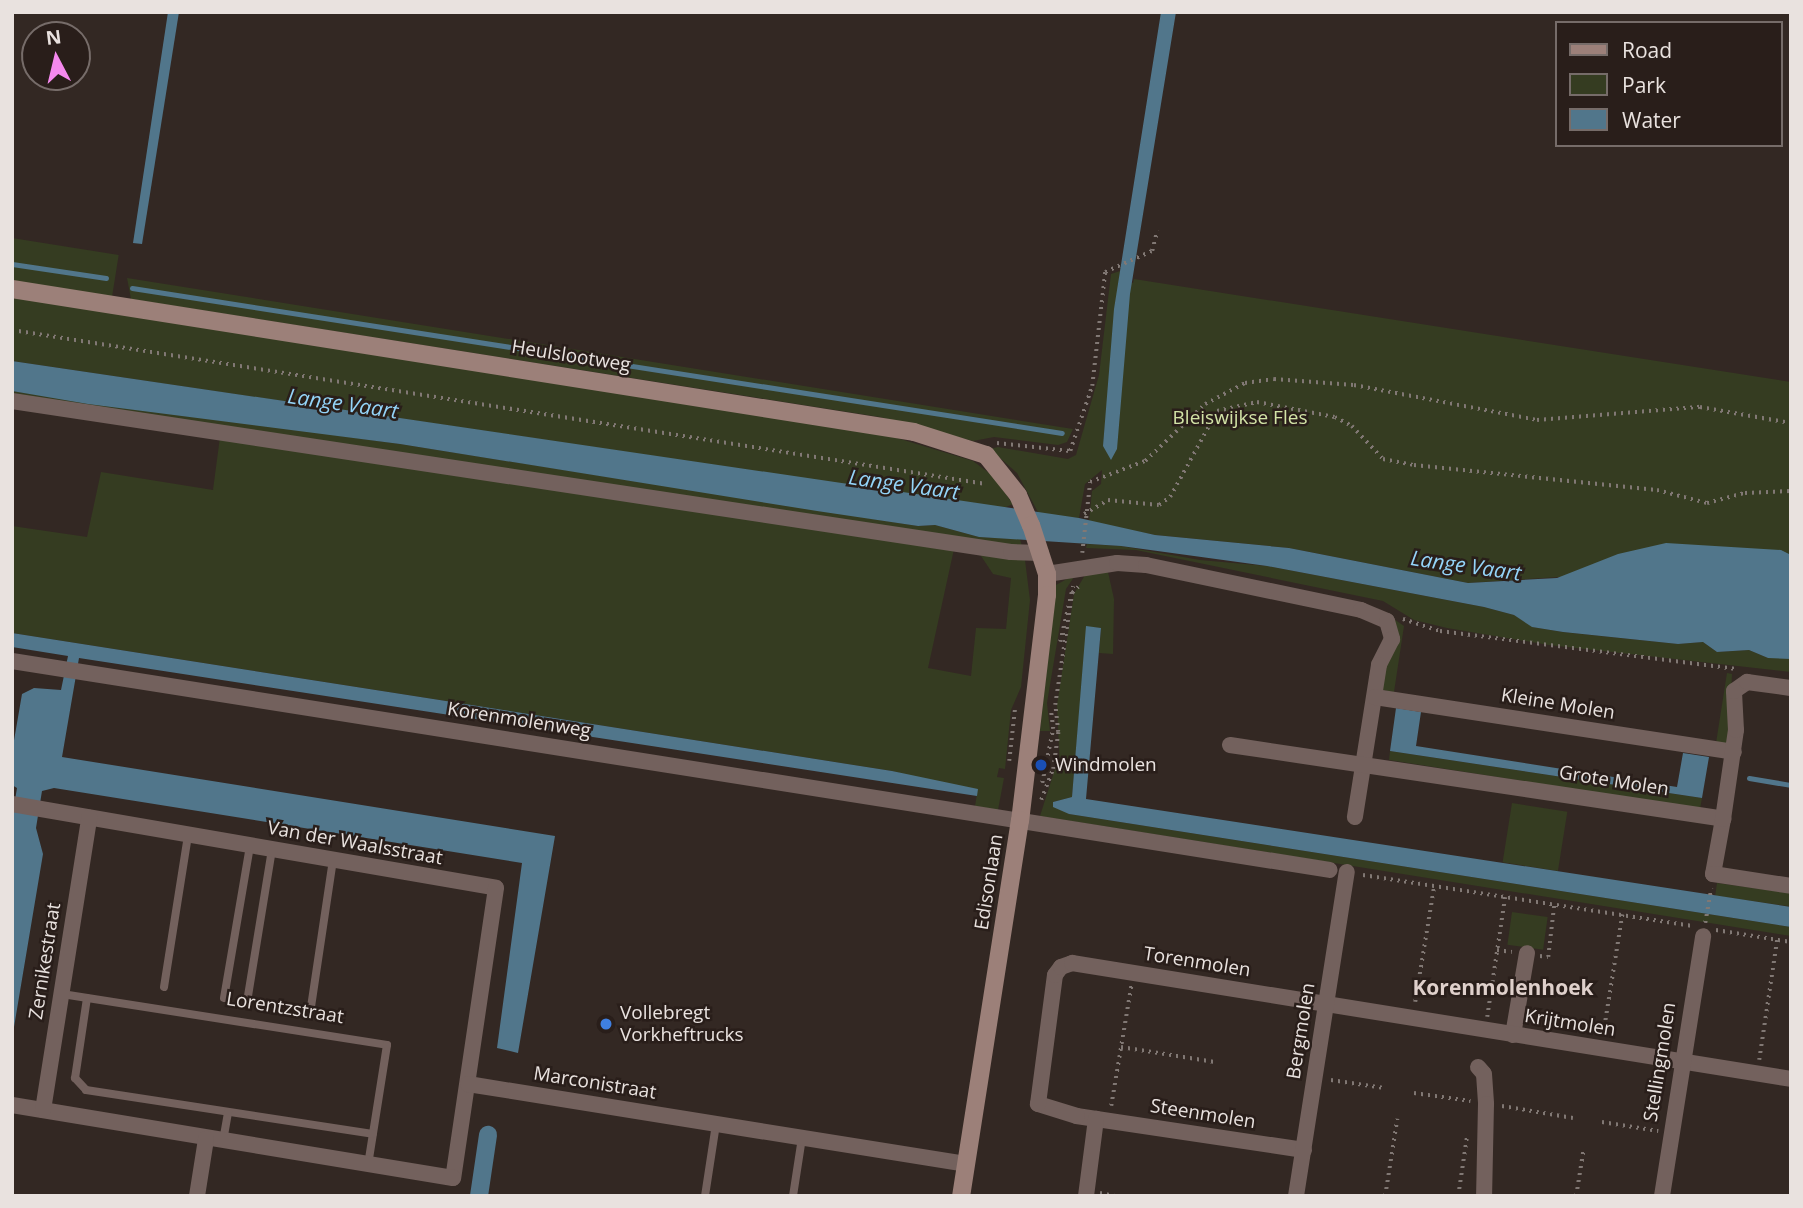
<!DOCTYPE html>
<html>
<head>
<meta charset="utf-8">
<style>
  body { margin:0 }
  #map { position:relative; width:1803px; height:1208px; overflow:hidden; background:#332823; font-family:"Open Sans",sans-serif }
  div>[style] { position:absolute }
  [style*='--x'] { left:calc(var(--x)*1px); top:calc(var(--y)*1px); width:calc(var(--w)*1px); rotate:calc(var(--a)*1deg) }
  .green>* { inset:0; background:#353c21; transform-origin:0 0 }
  .water>* { inset:0; background:#51768b }
  .stream>* { height:5px; margin:-2.5px; padding:0 2.5px; transform-origin:2.5px; border-radius:2.5px; background:#51768b }
  .canal>* { height:18px; margin:-9px; padding:0 9px; transform-origin:9px; border-radius:9px; background:#51768b }
  .path>* { height:3.5px; margin-top:-1.75px; transform-origin:0; background:repeating-linear-gradient(90deg,#817874 0 2px,transparent 0 7px) }
  .lane>* { height:8px; margin:-4px; padding:0 4px; transform-origin:4px; border-radius:4px; background:#73615d }
  .street>* { height:16px; margin:-8px; padding:0 8px; transform-origin:8px; border-radius:8px; background:#73615d }
  .secondary>* { height:18px; margin:-9px; padding:0 9px; transform-origin:9px; border-radius:9px; background:#9c8079 }
  .dots>* { width:19px; height:19px; translate:-50% -50%; box-sizing:border-box; border:4px solid #291e1a; border-radius:50% }
  span { translate:-50% -50%; white-space:nowrap; text-align:center; line-height:1.15; -webkit-text-stroke:5px #291e1a; paint-order:stroke }
  .street-label { font-size:19px; color:#e9e2df }
  .park-label { font-size:19px; color:#d2e3a6 }
  .poi-label { font-size:19px; color:#e9e2df }
  .left { translate:0 -50%; text-align:left }
  .water-label { font-size:21px; color:#94d4f8; font-style:italic }
  .neighbourhood-label { font-size:21px; color:#dfd0cb; font-weight:700 }
  .frame { position:absolute; inset:0; border:14px solid #e9e2df; pointer-events:none }
  .legend { position:absolute; left:1555px; top:21px; width:228px; height:126px; box-sizing:border-box; background:#291e1a; border:2px solid #766c69; margin:0; padding:9px 12px; list-style:none; font-size:21px; color:#e9e2df }
  .legend li { display:flex; align-items:center; gap:14px; height:35px }
  .legend b { width:35px; border:2px solid #766c69 }
  .north { position:absolute; left:21px; top:21px; width:70px; height:70px; box-sizing:border-box; background:#291e1a; border:2px solid #766c69; border-radius:50%; rotate:353deg; font-size:19px; font-weight:700; line-height:28px; text-align:center; color:#e9e2df }
  .north::after { content:''; display:block; margin:auto; width:24px; height:32px; background:#f589ee; clip-path:polygon(50% 0,100% 100%,50% 72%,0 100%) }
</style>
</head>
<body>
<div id="map">
  <div class="green">
    <i style="left:12px;top:238px;width:108px;height:42px;rotate:9deg"></i>
    <i style="clip-path:polygon(1120px 271px,1103px 446px,1124px 281px,1133px 283px,1134px 279px,1791px 382px,1791px 607px,1559px 577px,1468px 583px,1289px 548px,1155px 535px,1089px 522px,1092px 491px,1101px 484px,1102px 470px,1085px 484px,1079px 518px,1039px 514px,1017px 473px,990px 449px,998px 447px,1068px 459px,1076px 455px,1099px 375px,1111px 274px)"></i>
    <i style="clip-path:polygon(127px 278px,1073px 429px,1067px 442px,1058px 445px,994px 437px,973px 441px,880px 417px,143px 301px,131px 299px)"></i>
    <i style="clip-path:polygon(12px 297px,887px 435px,973px 461px,993px 476px,1013px 504px,1004px 508px,12px 361px)"></i>
    <i style="clip-path:polygon(12px 391px,400px 444px,918px 526px,935px 525px,979px 537px,1020px 539px,1023px 550px,12px 398px)"></i>
    <i style="clip-path:polygon(220px 437px,954px 549px,928px 668px,971px 676px,976px 628px,1006px 629px,1011px 578px,993px 574px,979px 553px,1025px 560px,1030px 600px,1021px 687px,1011px 710px,1005px 769px,999px 768px,997px 777px,1004px 778px,998px 810px,975px 806px,977px 794px,892px 771px,12px 633px,12px 526px,87px 537px,101px 472px,213px 490px)"></i>
    <i style="clip-path:polygon(1087px 544px,1121px 546px,1200px 560px,1267px 566px,1484px 607px,1514px 615px,1533px 627px,1562px 632px,1678px 644px,1703px 642px,1717px 652px,1749px 650px,1768px 658px,1780px 655px,1791px 659px,1791px 672px,1549px 645px,1447px 628px,1414px 620px,1383px 601px,1136px 550px,1086px 548px)"></i>
    <i style="clip-path:polygon(1108px 572px,1114px 599px,1113px 654px,1099px 653px,1101px 628px,1087px 627px,1072px 797px,1053px 802px,1069px 814px,1791px 927px,1791px 936px,1040px 816px,1055px 769px,1060px 769px,1057px 705px,1074px 594px,1085px 575px)"></i>
    <i style="clip-path:polygon(1076px 574px,1066px 589px,1047px 703px,1050px 731px,1040px 731px,1056px 585px)"></i>
    <i style="clip-path:polygon(1391px 617px,1404px 626px,1394px 692px,1382px 690px)"></i>
    <i style="clip-path:polygon(1727px 673px,1732px 674px,1729px 745px,1716px 743px)"></i>
    <i style="clip-path:polygon(1390px 751px,1702px 798px,1700px 809px,1389px 760px)"></i>
    <i style="left:1512px;top:803px;width:56px;height:60px;rotate:9deg"></i>
    <i style="left:1717px;top:883px;width:75px;height:13px;rotate:8deg"></i>
    <i style="left:1512px;top:912px;width:36px;height:33px;rotate:8deg"></i>
  </div>
  <div class="water">
    <i style="clip-path:polygon(168px 12px,179px 12px,142px 244px,133px 243px)"></i>
    <i style="clip-path:polygon(1161px 12px,1176px 12px,1130px 294px,1117px 449px,1111px 460px,1103px 446px,1114px 309px)"></i>
    <i style="clip-path:polygon(12px 361px,1079px 518px,1155px 535px,1289px 548px,1468px 583px,1557px 578px,1618px 554px,1666px 543px,1781px 550px,1791px 555px,1791px 659px,1768px 658px,1749px 650px,1717px 652px,1703px 642px,1678px 644px,1563px 632px,1532px 627px,1514px 615px,1484px 607px,1267px 566px,1121px 546px,979px 537px,935px 525px,918px 526px,817px 511px,400px 444px,88px 404px,12px 391px)"></i>
    <i style="clip-path:polygon(1086px 626px,1101px 628px,1086px 799px,1791px 907px,1791px 927px,1069px 814px,1053px 807px,1053px 802px,1072px 797px)"></i>
    <i style="clip-path:polygon(12px 633px,892px 771px,978px 789px,977px 796px,79px 658px,62px 757px,555px 836px,518px 1053px,497px 1048px,522px 863px,54px 788px,42px 791px,36px 828px,43px 854px,12px 1039px,12px 818px,17px 788px,12px 785px,12px 752px,22px 694px,34px 688px,61px 690px,68px 656px,12px 647px)"></i>
    <i style="clip-path:polygon(1396px 708px,1421px 712px,1416px 746px,1677px 787px,1683px 753px,1709px 757px,1702px 798px,1390px 751px)"></i>
  </div>
  <div class="stream">
    <i style="--x:12;--y:264;--w:95;--a:8.5"></i>
    <i style="--x:132;--y:288;--w:941;--a:8.86"></i>
    <i style="--x:1749;--y:778;--w:43;--a:9.5"></i>
  </div>
  <div class="canal">
    <i style="--x:479;--y:1196;--w:62;--a:-81.6"></i>
  </div>
  <div class="path">
    <i style="--x:12;--y:330;--w:986;--a:8.98"></i>
    <i style="--x:997;--y:443;--w:73;--a:6.3"></i>
    <i style="--x:1070;--y:451;--w:69;--a:-71.3"></i>
    <i style="--x:1092;--y:386;--w:115;--a:-83.5"></i>
    <i style="--x:1105;--y:272;--w:51;--a:-24.1"></i>
    <i style="--x:1152;--y:251;--w:21;--a:-76"></i>
    <i style="--x:1084;--y:514;--w:28;--a:-30"></i>
    <i style="--x:1108;--y:500;--w:51;--a:5.6"></i>
    <i style="--x:1159;--y:505;--w:14;--a:-36"></i>
    <i style="--x:1170;--y:497;--w:98;--a:-61.3"></i>
    <i style="--x:1217;--y:411;--w:41;--a:-12.7"></i>
    <i style="--x:1257;--y:402;--w:79;--a:10.9"></i>
    <i style="--x:1335;--y:417;--w:19;--a:28"></i>
    <i style="--x:1352;--y:426;--w:45;--a:46.8"></i>
    <i style="--x:1383;--y:459;--w:32;--a:11"></i>
    <i style="--x:1414;--y:465;--w:244;--a:5.9"></i>
    <i style="--x:1657;--y:490;--w:52;--a:14.6"></i>
    <i style="--x:1707;--y:503;--w:39;--a:-15"></i>
    <i style="--x:1745;--y:493;--w:46;--a:-2.5"></i>
    <i style="--x:1082;--y:553;--w:71;--a:-83.6"></i>
    <i style="--x:1090;--y:482;--w:59;--a:-20.9"></i>
    <i style="--x:1145;--y:461;--w:83;--a:-43.5"></i>
    <i style="--x:1205;--y:404;--w:45;--a:-27.7"></i>
    <i style="--x:1245;--y:383;--w:29;--a:-8"></i>
    <i style="--x:1274;--y:379;--w:80;--a:4.3"></i>
    <i style="--x:1354;--y:385;--w:186;--a:10.8"></i>
    <i style="--x:1537;--y:420;--w:164;--a:-4.6"></i>
    <i style="--x:1700;--y:407;--w:92;--a:10"></i>
    <i style="--x:1403;--y:619;--w:39;--a:18"></i>
    <i style="--x:1440;--y:631;--w:299;--a:7.3"></i>
    <i style="--x:1060;--y:642;--w:57;--a:-76.9"></i>
    <i style="--x:1009;--y:761;--w:54;--a:-83.7"></i>
    <i style="--x:1042;--y:783;--w:55;--a:-78.5"></i>
    <i style="--x:1053;--y:729;--w:17;--a:-97"></i>
    <i style="--x:1041;--y:800;--w:33;--a:-69"></i>
    <i style="--x:1053;--y:769;--w:37;--a:-82"></i>
    <i style="--x:1058;--y:732;--w:27;--a:-96"></i>
    <i style="--x:1055;--y:705;--w:113;--a:-81.4"></i>
    <i style="--x:1072;--y:593;--w:11;--a:-45"></i>
    <i style="--x:1363;--y:875;--w:332;--a:8.8"></i>
    <i style="--x:1705;--y:923;--w:35;--a:-80"></i>
    <i style="--x:1716;--y:930;--w:76;--a:9.1"></i>
    <i style="--x:1497;--y:950;--w:15;--a:8"></i>
    <i style="--x:1540;--y:956;--w:8;--a:7"></i>
    <i style="--x:1548;--y:957;--w:52;--a:-83.4"></i>
    <i style="--x:1415;--y:1002;--w:118;--a:-80.7"></i>
    <i style="--x:1487;--y:1017;--w:121;--a:-81.5"></i>
    <i style="--x:1603;--y:1034;--w:121;--a:-80.9"></i>
    <i style="--x:1121;--y:1047;--w:95;--a:9.1"></i>
    <i style="--x:1759;--y:1060;--w:121;--a:-81.5"></i>
    <i style="--x:1331;--y:1080;--w:54;--a:8.6"></i>
    <i style="--x:1414;--y:1093;--w:57;--a:8.1"></i>
    <i style="--x:1111;--y:1106;--w:122;--a:-80.5"></i>
    <i style="--x:1502;--y:1106;--w:72;--a:9.6"></i>
    <i style="--x:1602;--y:1122;--w:57;--a:9.1"></i>
    <i style="--x:1100;--y:1193;--w:15;--a:11"></i>
    <i style="--x:1385;--y:1196;--w:78;--a:-81.1"></i>
    <i style="--x:1458;--y:1196;--w:62;--a:-81.6"></i>
    <i style="--x:1576;--y:1196;--w:45;--a:-81"></i>
  </div>
  <div class="lane">
    <i style="--x:164;--y:987;--w:154;--a:-81"></i>
    <i style="--x:62;--y:994;--w:329;--a:8.9"></i>
    <i style="--x:387;--y:1045;--w:121;--a:99"></i>
    <i style="--x:87;--y:998;--w:81;--a:98.5"></i>
    <i style="--x:75;--y:1078;--w:16;--a:47"></i>
    <i style="--x:86;--y:1090;--w:290;--a:8.7"></i>
    <i style="--x:224;--y:998;--w:154;--a:-80.3"></i>
    <i style="--x:247;--y:1002;--w:154;--a:-80.7"></i>
    <i style="--x:311;--y:1007;--w:149;--a:-81.5"></i>
    <i style="--x:223;--y:1141;--w:29;--a:-80"></i>
    <i style="--x:705;--y:1196;--w:73;--a:-81.3"></i>
    <i style="--x:793;--y:1196;--w:59;--a:-81.2"></i>
  </div>
  <div class="street">
    <i style="--x:12;--y:401;--w:1010;--a:8.6"></i>
    <i style="--x:1011;--y:552;--w:30;--a:2"></i>
    <i style="--x:1047;--y:574;--w:71;--a:-8.9"></i>
    <i style="--x:1117;--y:563;--w:29;--a:4"></i>
    <i style="--x:1146;--y:565;--w:220;--a:11.8"></i>
    <i style="--x:1361;--y:610;--w:28;--a:23"></i>
    <i style="--x:1387;--y:621;--w:19;--a:74"></i>
    <i style="--x:1392;--y:639;--w:29;--a:117"></i>
    <i style="--x:1379;--y:665;--w:154;--a:99"></i>
    <i style="--x:12;--y:661;--w:1334;--a:9.01"></i>
    <i style="--x:1375;--y:697;--w:363;--a:8.7"></i>
    <i style="--x:1230;--y:745;--w:499;--a:8.5"></i>
    <i style="--x:1723;--y:819;--w:56;--a:100.3"></i>
    <i style="--x:1713;--y:874;--w:79;--a:8.7"></i>
    <i style="--x:12;--y:804;--w:491;--a:9.8"></i>
    <i style="--x:496;--y:888;--w:293;--a:98.4"></i>
    <i style="--x:453;--y:1178;--w:447;--a:-170.6"></i>
    <i style="--x:1723;--y:819;--w:90;--a:-81.7"></i>
    <i style="--x:1736;--y:730;--w:39;--a:-93"></i>
    <i style="--x:1734;--y:691;--w:16;--a:-35"></i>
    <i style="--x:1747;--y:682;--w:44;--a:7.8"></i>
    <i style="--x:1513;--y:1035;--w:83;--a:-80.3"></i>
    <i style="--x:1478;--y:1067;--w:9;--a:49"></i>
    <i style="--x:1484;--y:1074;--w:30;--a:86"></i>
    <i style="--x:1486;--y:1104;--w:92;--a:91.2"></i>
    <i style="--x:468;--y:1084;--w:504;--a:9.13"></i>
    <i style="--x:43;--y:1110;--w:296;--a:-81"></i>
    <i style="--x:1304;--y:1150;--w:230;--a:-171.5"></i>
    <i style="--x:1077;--y:1116;--w:41;--a:-162.9"></i>
    <i style="--x:1038;--y:1104;--w:130;--a:-82.5"></i>
    <i style="--x:1055;--y:975;--w:10;--a:-53"></i>
    <i style="--x:1061;--y:967;--w:12;--a:-20"></i>
    <i style="--x:1072;--y:963;--w:728;--a:9.16"></i>
    <i style="--x:197;--y:1196;--w:58;--a:-81"></i>
    <i style="--x:1086;--y:1196;--w:78;--a:-82.6"></i>
    <i style="--x:1296;--y:1196;--w:328;--a:-81.1"></i>
    <i style="--x:1662;--y:1196;--w:263;--a:-81"></i>
  </div>
  <div class="secondary">
    <i style="--x:12;--y:289;--w:913;--a:9.01"></i>
    <i style="--x:914;--y:432;--w:76;--a:17.7"></i>
    <i style="--x:986;--y:455;--w:51;--a:51.3"></i>
    <i style="--x:1018;--y:495;--w:33;--a:67"></i>
    <i style="--x:1031;--y:525;--w:52;--a:71.9"></i>
    <i style="--x:1047;--y:574;--w:21;--a:90"></i>
    <i style="--x:1047;--y:595;--w:227;--a:96.8"></i>
    <i style="--x:1020;--y:820;--w:381;--a:98.9"></i>
  </div>
  <div class="dots">
    <i style="left:1041px;top:765px;background:#1a4fb4"></i>
    <i style="left:606px;top:1024px;background:#3f7fe0"></i>
  </div>
  <div class="street-label">
    <span style="left:571px;top:356px;rotate:9deg">Heulslootweg</span>
    <span style="left:1558px;top:704px;rotate:9deg">Kleine Molen</span>
    <span style="left:519px;top:720px;rotate:9deg">Korenmolenweg</span>
    <span style="left:1614px;top:781px;rotate:9deg">Grote Molen</span>
    <span style="left:355px;top:843px;rotate:10deg">Van der Waalsstraat</span>
    <span style="left:989px;top:882px;rotate:-81deg">Edisonlaan</span>
    <span style="left:45px;top:961px;rotate:-81deg">Zernikestraat</span>
    <span style="left:1197px;top:962px;rotate:9deg">Torenmolen</span>
    <span style="left:285px;top:1008px;rotate:9deg">Lorentzstraat</span>
    <span style="left:1570px;top:1023px;rotate:9deg">Krijtmolen</span>
    <span style="left:1301px;top:1031px;rotate:-81deg">Bergmolen</span>
    <span style="left:1660px;top:1062px;rotate:-81deg">Stellingmolen</span>
    <span style="left:595px;top:1083px;rotate:9deg">Marconistraat</span>
    <span style="left:1203px;top:1114px;rotate:9deg">Steenmolen</span>
  </div>
  <div class="park-label">
    <span style="left:1240px;top:418px">Bleiswijkse Fles</span>
  </div>
  <div class="poi-label">
    <span class="left" style="left:1055px;top:765px">Windmolen</span>
    <span class="left" style="left:620px;top:1024px">Vollebregt<br>Vorkheftrucks</span>
  </div>
  <div class="water-label">
    <span style="left:343px;top:403px;rotate:8deg">Lange Vaart</span>
    <span style="left:904px;top:484px;rotate:8deg">Lange Vaart</span>
    <span style="left:1466px;top:565px;rotate:8deg">Lange Vaart</span>
  </div>
  <div class="neighbourhood-label">
    <span style="left:1503px;top:987px">Korenmolenhoek</span>
  </div>
  <div class="frame"></div>
  <ul class="legend">
  <li><b style="height:9px;background:#9c8079"></b>Road</li>
  <li><b style="height:19px;background:#353c21"></b>Park</li>
  <li><b style="height:19px;background:#51768b"></b>Water</li>
  </ul>
  <div class="north">N</div>
</div>
</body>
</html>
